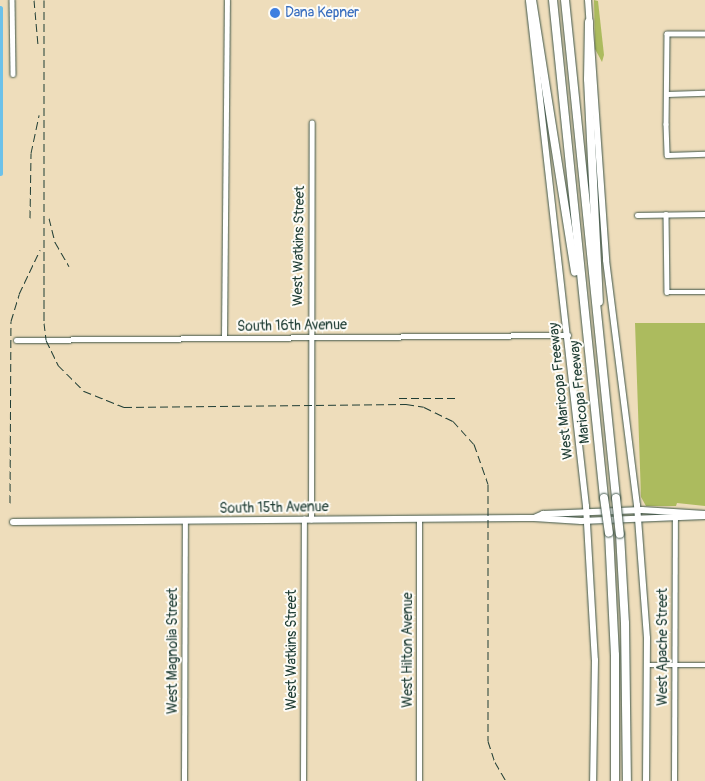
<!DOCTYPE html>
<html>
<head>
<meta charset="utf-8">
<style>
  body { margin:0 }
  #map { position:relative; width:705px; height:781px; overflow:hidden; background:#edb; font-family:Pangolin,sans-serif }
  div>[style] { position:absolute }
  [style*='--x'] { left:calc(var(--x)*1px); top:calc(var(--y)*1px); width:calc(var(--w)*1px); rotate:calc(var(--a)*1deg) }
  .green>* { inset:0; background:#acbb5e }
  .canal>* { height:5px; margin:-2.5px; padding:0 2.5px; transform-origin:2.5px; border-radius:2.5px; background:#6cc1e9 }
  .roads { filter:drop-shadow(0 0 1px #3e5548) drop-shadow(0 0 1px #3e5548) }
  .street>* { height:4.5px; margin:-2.25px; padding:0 2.25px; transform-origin:2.25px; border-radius:2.25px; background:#fff }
  .secondary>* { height:6px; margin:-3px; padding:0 3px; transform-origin:3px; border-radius:3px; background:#fff }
  .highway>* { height:8px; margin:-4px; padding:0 4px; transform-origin:4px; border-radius:4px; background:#fff }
  .rail>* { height:1px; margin-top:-0.5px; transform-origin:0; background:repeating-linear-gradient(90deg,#1f3d34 0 8px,transparent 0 12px) }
  .bridges { filter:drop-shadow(0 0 1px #3e5548) drop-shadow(0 0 1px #3e5548) }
  .highway-bridge>* { height:8px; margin:-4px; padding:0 4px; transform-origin:4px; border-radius:4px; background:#fff }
  .dots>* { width:14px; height:14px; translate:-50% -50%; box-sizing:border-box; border:2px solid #fdfcf7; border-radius:50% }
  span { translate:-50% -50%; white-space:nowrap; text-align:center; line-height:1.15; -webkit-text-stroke:4px #fdfcf7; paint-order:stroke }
  .shop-label { font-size:14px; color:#366cbe }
  .left { translate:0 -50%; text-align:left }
  .street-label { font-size:14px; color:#1f3d34 }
</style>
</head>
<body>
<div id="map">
  <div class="green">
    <i style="clip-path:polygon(594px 0,598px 1px,604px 55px,602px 62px,595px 49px)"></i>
    <i style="clip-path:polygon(635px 323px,705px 323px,705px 506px,677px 503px,676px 506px,646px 506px,641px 497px)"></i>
  </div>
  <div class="canal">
    <i style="--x:0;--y:8;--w:165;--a:90"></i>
  </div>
  <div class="roads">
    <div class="street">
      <i style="--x:12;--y:0;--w:74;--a:89.2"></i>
      <i style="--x:705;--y:34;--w:38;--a:180"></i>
      <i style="--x:667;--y:34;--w:90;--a:90.6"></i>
      <i style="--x:666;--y:124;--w:31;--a:88"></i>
      <i style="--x:667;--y:155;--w:38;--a:-2"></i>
      <i style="--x:667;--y:94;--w:38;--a:-2"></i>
      <i style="--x:666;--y:214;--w:78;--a:89.3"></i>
      <i style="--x:667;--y:292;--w:38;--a:0"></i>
      <i style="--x:637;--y:215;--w:68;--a:-0.8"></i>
      <i style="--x:224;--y:338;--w:338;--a:-89.5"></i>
      <i style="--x:16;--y:340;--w:552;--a:-0.52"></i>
      <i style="--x:311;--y:520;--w:397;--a:-89.9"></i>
      <i style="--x:648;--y:665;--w:57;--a:0"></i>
      <i style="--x:184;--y:781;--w:260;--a:-89.8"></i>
      <i style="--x:303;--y:781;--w:262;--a:-89.8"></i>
      <i style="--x:419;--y:781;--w:262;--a:-90"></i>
      <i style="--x:674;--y:781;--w:266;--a:-89.8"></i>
    </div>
    <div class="secondary">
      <i style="--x:588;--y:0;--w:261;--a:86"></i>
      <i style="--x:606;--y:260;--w:247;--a:82.8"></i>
      <i style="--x:637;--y:505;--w:133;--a:85.7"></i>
      <i style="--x:647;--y:638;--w:143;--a:90.4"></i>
      <i style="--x:529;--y:1;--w:508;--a:83.56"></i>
      <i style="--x:586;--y:506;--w:154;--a:86.7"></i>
      <i style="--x:595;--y:660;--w:121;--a:90.9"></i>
      <i style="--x:534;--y:518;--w:10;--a:-24"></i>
      <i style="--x:543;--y:514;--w:99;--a:-2.3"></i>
      <i style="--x:642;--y:510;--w:63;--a:3.6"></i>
      <i style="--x:13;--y:522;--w:521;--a:-0.44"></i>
      <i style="--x:534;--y:518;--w:47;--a:3.7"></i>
      <i style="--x:581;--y:521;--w:124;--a:-2.3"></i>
    </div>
    <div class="highway">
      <i style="--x:532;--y:0;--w:275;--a:81"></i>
      <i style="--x:553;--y:0;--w:501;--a:84.15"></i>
      <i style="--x:565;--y:0;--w:501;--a:84.15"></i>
      <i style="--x:589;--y:22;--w:57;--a:91"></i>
      <i style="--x:588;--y:79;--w:223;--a:87.2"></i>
      <i style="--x:609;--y:533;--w:122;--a:87.2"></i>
      <i style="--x:615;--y:655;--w:126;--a:90"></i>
      <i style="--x:620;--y:534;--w:89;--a:86.8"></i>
      <i style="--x:625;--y:623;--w:158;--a:89.3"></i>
    </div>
  </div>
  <div class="rail">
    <i style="--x:34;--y:0;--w:45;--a:84.9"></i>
    <i style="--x:44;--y:0;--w:323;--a:90"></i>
    <i style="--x:44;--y:323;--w:17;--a:83"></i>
    <i style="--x:46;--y:340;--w:28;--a:64"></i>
    <i style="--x:58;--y:365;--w:37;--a:45"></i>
    <i style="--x:84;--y:391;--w:43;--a:21.8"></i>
    <i style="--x:124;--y:407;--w:282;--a:-0.6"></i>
    <i style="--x:406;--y:404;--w:18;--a:9"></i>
    <i style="--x:424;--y:407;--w:32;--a:26"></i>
    <i style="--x:453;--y:421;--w:31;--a:48"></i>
    <i style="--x:474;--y:444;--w:42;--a:70.7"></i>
    <i style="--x:488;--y:484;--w:257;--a:90"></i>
    <i style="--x:488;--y:741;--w:22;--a:72"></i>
    <i style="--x:495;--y:762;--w:22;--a:60"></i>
    <i style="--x:30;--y:218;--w:65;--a:-89.1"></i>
    <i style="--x:31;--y:153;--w:39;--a:-78"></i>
    <i style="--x:49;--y:218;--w:25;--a:76"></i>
    <i style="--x:55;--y:242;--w:28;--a:60"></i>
    <i style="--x:399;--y:398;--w:57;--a:0"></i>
    <i style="--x:10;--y:503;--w:182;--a:-89.7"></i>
    <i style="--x:11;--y:321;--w:28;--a:-73"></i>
    <i style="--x:19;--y:294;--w:49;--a:-64.5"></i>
  </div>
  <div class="bridges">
    <div class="highway-bridge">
      <i style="--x:604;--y:498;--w:35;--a:82"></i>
      <i style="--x:616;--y:498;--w:36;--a:84"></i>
    </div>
  </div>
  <div class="dots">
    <i style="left:275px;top:13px;background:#3f7fe0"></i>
  </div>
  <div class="shop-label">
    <span class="left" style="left:285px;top:13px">Dana Kepner</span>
  </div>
  <div class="street-label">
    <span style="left:299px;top:246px;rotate:-89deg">West Watkins Street</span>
    <span style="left:292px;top:326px;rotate:-1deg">South 16th Avenue</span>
    <span style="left:561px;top:391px;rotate:-96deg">West Maricopa Freeway</span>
    <span style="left:580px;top:392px;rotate:-96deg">Maricopa Freeway</span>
    <span style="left:274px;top:508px;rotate:-1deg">South 15th Avenue</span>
    <span style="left:663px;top:647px;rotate:-90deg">West Apache Street</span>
    <span style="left:292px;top:650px;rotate:-90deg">West Watkins Street</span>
    <span style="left:408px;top:650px;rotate:-90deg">West Hilton Avenue</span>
    <span style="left:173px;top:651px;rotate:-90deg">West Magnolia Street</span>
  </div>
</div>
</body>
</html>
